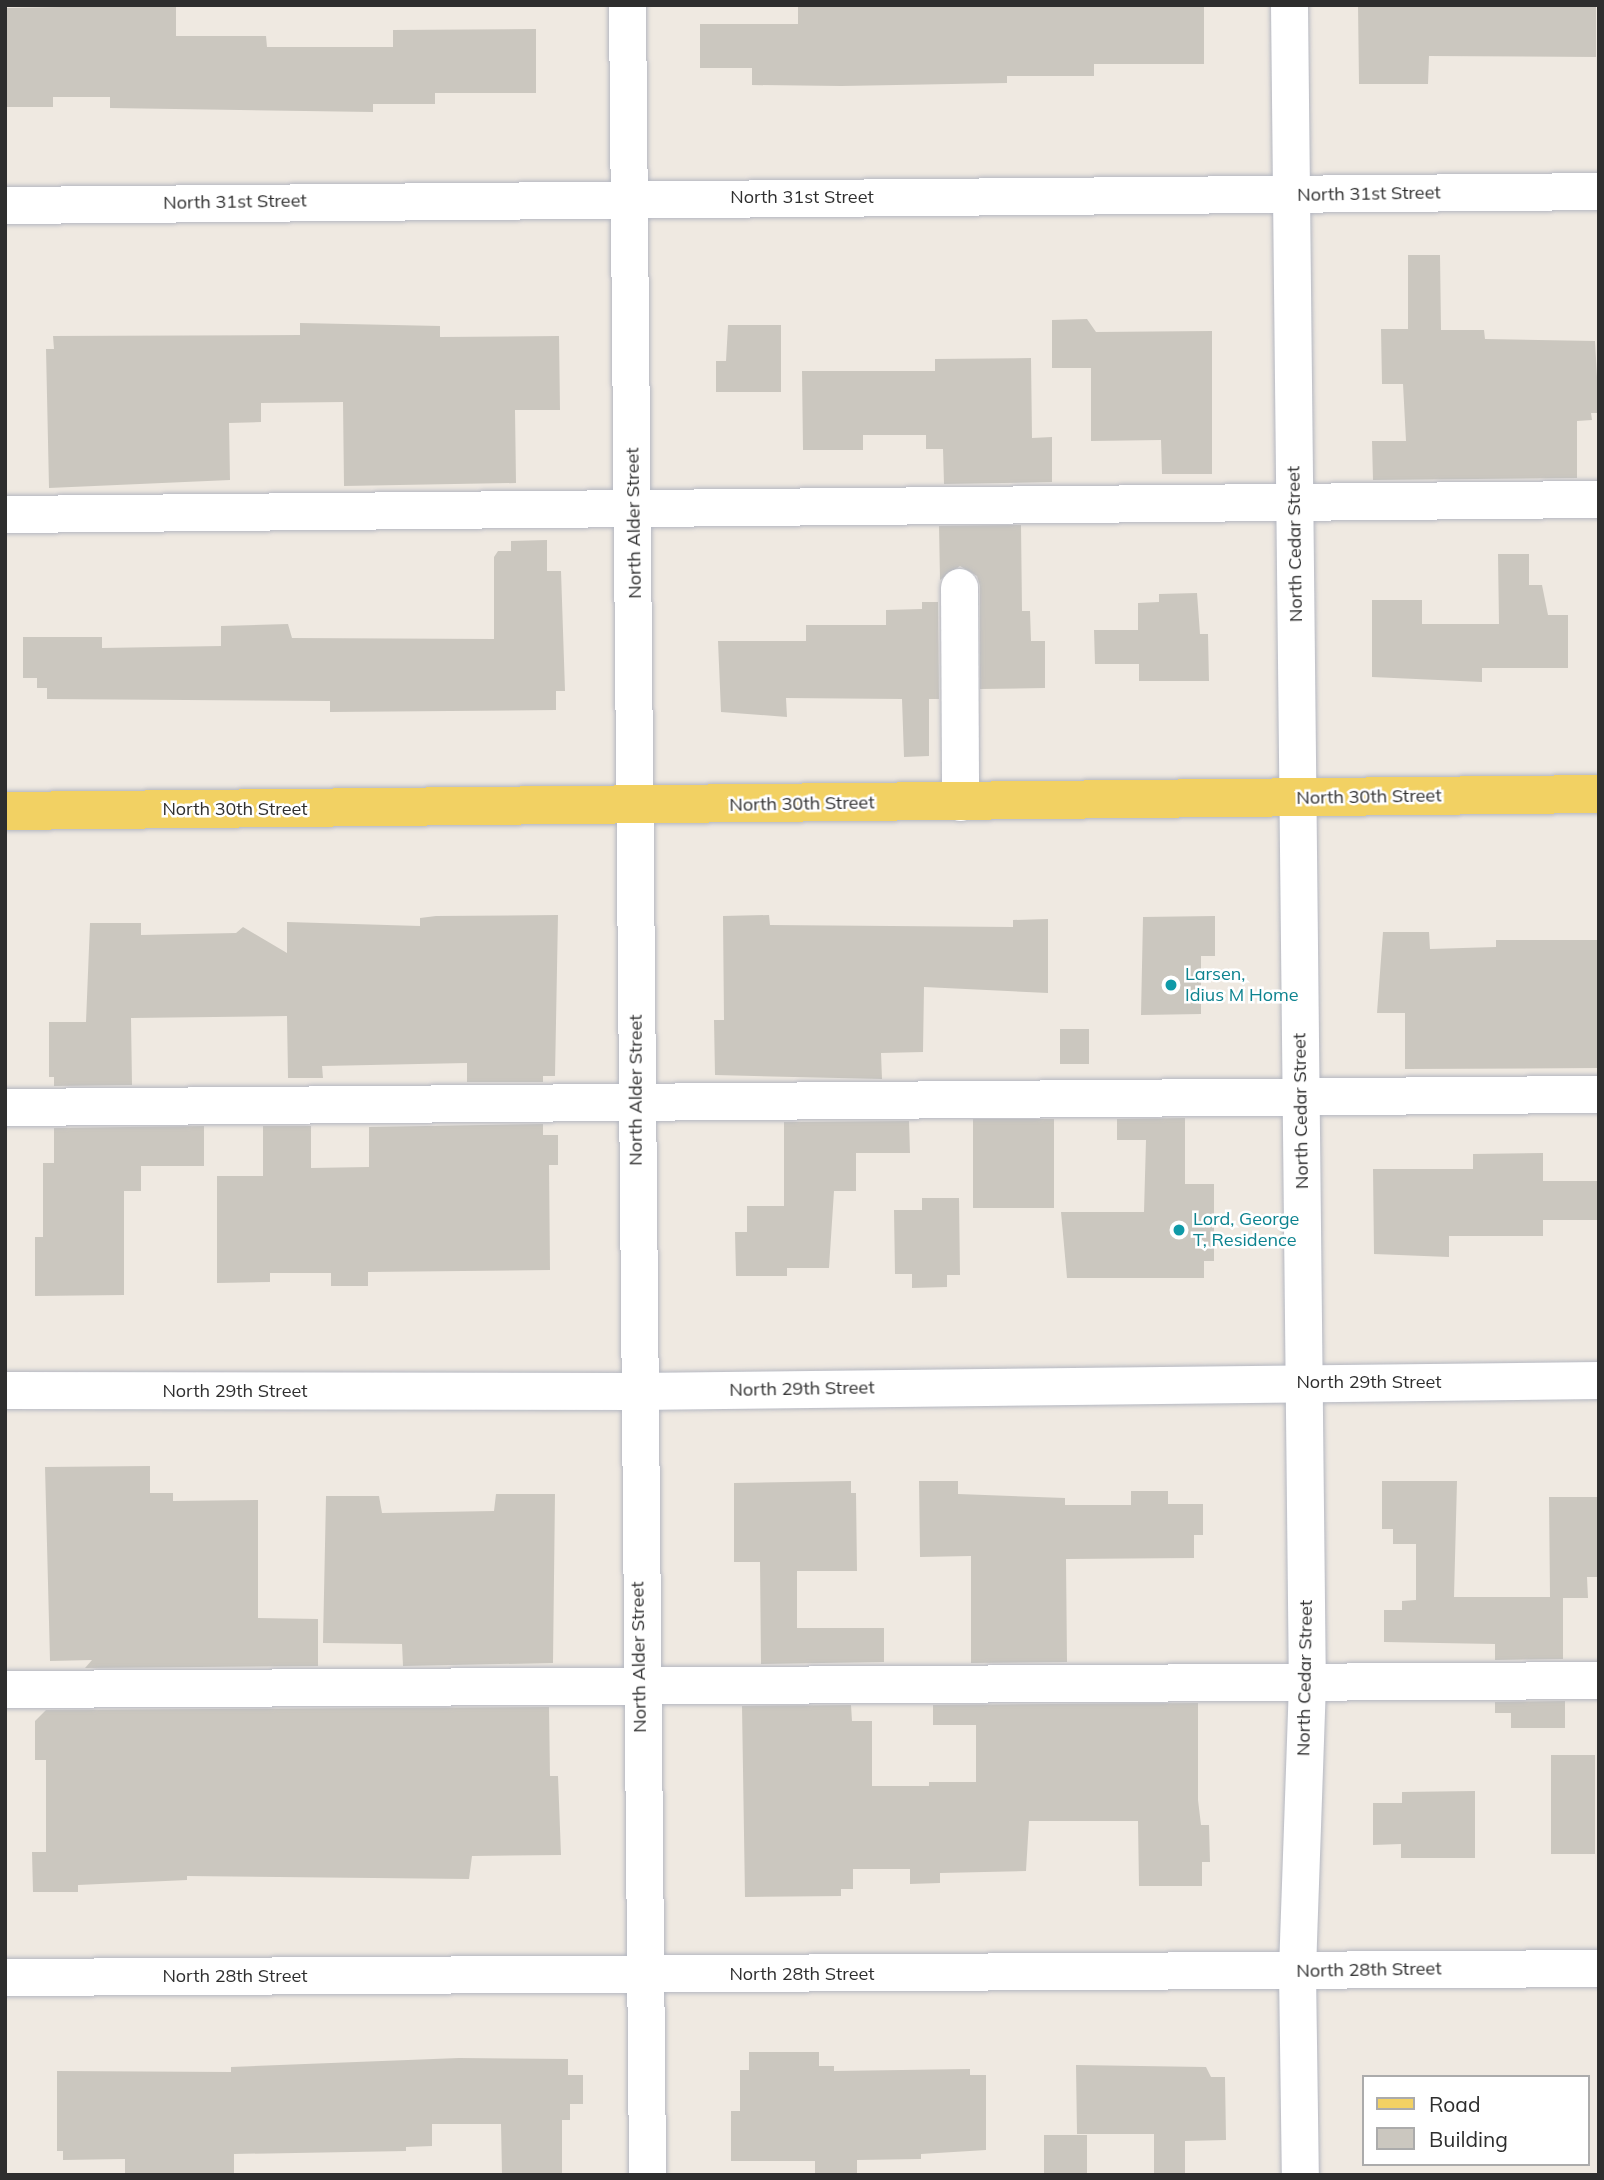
<!DOCTYPE html>
<html>
<head>
<meta charset="utf-8">
<style>
  body { margin:0 }
  #map { position:relative; width:1604px; height:2180px; overflow:hidden; background:#efe9e1; font-family:Mulish,sans-serif }
  div>[style] { position:absolute }
  [style*='--x'] { left:calc(var(--x)*1px); top:calc(var(--y)*1px); width:calc(var(--w)*1px); rotate:calc(var(--a)*1deg) }
  .building>* { inset:0; background:#cbc7bf; transform-origin:0 0 }
  .roads { filter:drop-shadow(0 0 2px #b4b7c1) drop-shadow(0 0 2px #b4b7c1) }
  .minor>* { height:37px; margin:-18.5px; padding:0 18.5px; transform-origin:18.5px; border-radius:18.5px; background:#fff }
  .major>* { height:38px; margin:-19px; padding:0 19px; transform-origin:19px; border-radius:19px; background:#f2d163 }
  .dots>* { width:19px; height:19px; translate:-50% -50%; box-sizing:border-box; border:4px solid #fff; border-radius:50% }
  span { translate:-50% -50%; white-space:nowrap; text-align:center; line-height:1.15; -webkit-text-stroke:5px #fff; paint-order:stroke }
  .street-label { font-size:18px; color:#2e2e2e }
  .culture-label { font-size:18px; color:#0d838f }
  .left { translate:0 -50%; text-align:left }
  .frame { position:absolute; inset:0; border:7px solid #2e2e2e; pointer-events:none }
  .legend { position:absolute; left:1362px; top:2075px; width:228px; height:91px; box-sizing:border-box; background:#fff; border:2px solid #ababab; margin:0; padding:9px 12px; list-style:none; font-size:21px; color:#2e2e2e }
  .legend li { display:flex; align-items:center; gap:14px; height:35px }
  .legend b { width:35px; border:2px solid #ababab }
</style>
</head>
<body>
<div id="map">
  <div class="building">
    <i style="clip-path:polygon(176px 5px,176px 36px,266px 36px,267px 47px,393px 47px,393px 30px,536px 29px,536px 93px,435px 93px,435px 104px,373px 104px,373px 112px,110px 108px,110px 97px,53px 97px,53px 107px,5px 107px,5px 8px)"></i>
    <i style="clip-path:polygon(798px 5px,1204px 5px,1204px 64px,1094px 64px,1094px 76px,1007px 76px,1007px 83px,841px 86px,752px 85px,752px 68px,700px 68px,700px 24px,798px 24px)"></i>
    <i style="clip-path:polygon(1358px 5px,1596px 5px,1596px 57px,1429px 56px,1428px 84px,1359px 84px)"></i>
    <i style="clip-path:polygon(1408px 255px,1440px 255px,1441px 330px,1484px 330px,1485px 339px,1595px 341px,1599px 413px,1591px 413px,1592px 420px,1577px 421px,1577px 478px,1373px 480px,1372px 441px,1406px 441px,1403px 384px,1382px 384px,1381px 329px,1408px 329px)"></i>
    <i style="clip-path:polygon(1087px 319px,1096px 332px,1212px 331px,1212px 474px,1162px 474px,1161px 440px,1091px 441px,1091px 368px,1052px 368px,1052px 320px)"></i>
    <i style="clip-path:polygon(300px 323px,440px 326px,440px 337px,559px 336px,560px 410px,515px 410px,516px 483px,344px 486px,343px 402px,261px 403px,261px 422px,229px 423px,230px 480px,49px 488px,46px 349px,54px 349px,53px 336px,300px 335px)"></i>
    <i style="clip-path:polygon(728px 325px,781px 325px,781px 392px,716px 392px,716px 361px,726px 361px)"></i>
    <i style="clip-path:polygon(1031px 358px,1032px 438px,1052px 437px,1052px 482px,944px 484px,943px 449px,926px 449px,926px 435px,863px 435px,863px 450px,803px 450px,802px 371px,935px 371px,935px 359px)"></i>
    <i style="clip-path:polygon(1021px 525px,1022px 611px,1030px 611px,1031px 641px,1045px 641px,1045px 688px,980px 689px,980px 586px,977px 576px,960px 566px,940px 580px,939px 526px)"></i>
    <i style="clip-path:polygon(547px 540px,547px 571px,561px 571px,565px 691px,556px 691px,556px 710px,330px 712px,330px 701px,47px 699px,47px 688px,37px 688px,37px 678px,23px 678px,23px 637px,102px 637px,102px 648px,221px 646px,221px 626px,288px 624px,292px 638px,494px 639px,494px 557px,498px 551px,511px 551px,511px 541px)"></i>
    <i style="clip-path:polygon(1498px 554px,1529px 554px,1529px 585px,1542px 585px,1548px 615px,1568px 615px,1568px 668px,1482px 668px,1482px 682px,1372px 677px,1372px 600px,1422px 600px,1422px 624px,1499px 624px)"></i>
    <i style="clip-path:polygon(1197px 593px,1200px 634px,1208px 634px,1209px 681px,1139px 681px,1139px 664px,1095px 664px,1094px 630px,1138px 630px,1138px 603px,1159px 602px,1159px 594px)"></i>
    <i style="clip-path:polygon(922px 602px,938px 602px,939px 699px,929px 699px,929px 756px,904px 757px,902px 699px,786px 698px,787px 717px,721px 712px,718px 641px,806px 641px,806px 625px,886px 625px,886px 610px,922px 609px)"></i>
    <i style="clip-path:polygon(558px 915px,555px 1076px,543px 1076px,543px 1082px,467px 1082px,467px 1063px,322px 1066px,323px 1078px,288px 1078px,287px 1016px,131px 1018px,132px 1085px,54px 1086px,54px 1077px,49px 1077px,49px 1022px,86px 1022px,90px 923px,141px 923px,141px 935px,236px 933px,243px 927px,287px 953px,287px 922px,420px 926px,420px 918px,436px 916px)"></i>
    <i style="clip-path:polygon(769px 915px,770px 925px,1013px 927px,1013px 920px,1048px 919px,1048px 993px,924px 987px,923px 1052px,881px 1053px,882px 1079px,715px 1075px,714px 1020px,724px 1020px,723px 916px)"></i>
    <i style="clip-path:polygon(1215px 916px,1215px 956px,1201px 956px,1201px 1014px,1141px 1015px,1143px 917px)"></i>
    <i style="clip-path:polygon(1383px 932px,1429px 932px,1430px 949px,1496px 947px,1496px 940px,1599px 940px,1599px 1068px,1405px 1069px,1405px 1013px,1377px 1013px)"></i>
    <i style="left:1060px;top:1029px;width:29px;height:35px"></i>
    <i style="clip-path:polygon(1185px 1118px,1185px 1184px,1214px 1184px,1214px 1261px,1204px 1261px,1204px 1278px,1067px 1278px,1061px 1212px,1144px 1212px,1146px 1140px,1117px 1140px,1117px 1119px)"></i>
    <i style="left:1054px;top:1119px;width:89px;height:81px;rotate:90deg"></i>
    <i style="clip-path:polygon(909px 1121px,910px 1153px,856px 1153px,856px 1191px,834px 1191px,829px 1268px,787px 1268px,787px 1276px,736px 1276px,735px 1232px,747px 1232px,747px 1206px,784px 1206px,784px 1122px)"></i>
    <i style="clip-path:polygon(543px 1124px,543px 1135px,558px 1135px,558px 1165px,549px 1165px,550px 1270px,368px 1272px,368px 1286px,331px 1286px,331px 1273px,270px 1273px,270px 1282px,217px 1283px,217px 1176px,263px 1176px,263px 1126px,311px 1126px,311px 1168px,369px 1167px,369px 1127px)"></i>
    <i style="clip-path:polygon(204px 1126px,204px 1166px,141px 1166px,141px 1191px,124px 1191px,124px 1295px,35px 1296px,35px 1237px,43px 1237px,43px 1163px,54px 1163px,54px 1128px)"></i>
    <i style="clip-path:polygon(1543px 1153px,1543px 1181px,1599px 1181px,1599px 1220px,1543px 1220px,1543px 1236px,1449px 1236px,1449px 1257px,1374px 1254px,1373px 1169px,1473px 1169px,1473px 1154px)"></i>
    <i style="clip-path:polygon(922px 1198px,959px 1198px,960px 1275px,947px 1275px,947px 1287px,912px 1288px,912px 1274px,895px 1274px,894px 1210px,922px 1210px)"></i>
    <i style="clip-path:polygon(150px 1466px,150px 1493px,173px 1493px,173px 1501px,258px 1500px,258px 1618px,318px 1619px,318px 1666px,85px 1668px,92px 1660px,50px 1661px,45px 1467px)"></i>
    <i style="clip-path:polygon(851px 1481px,851px 1493px,856px 1493px,857px 1571px,797px 1571px,797px 1628px,884px 1628px,884px 1662px,761px 1664px,760px 1562px,734px 1562px,734px 1483px)"></i>
    <i style="clip-path:polygon(919px 1481px,958px 1481px,958px 1494px,1065px 1498px,1065px 1505px,1131px 1505px,1131px 1491px,1168px 1491px,1168px 1504px,1203px 1504px,1203px 1535px,1194px 1535px,1194px 1558px,1066px 1559px,1067px 1662px,971px 1663px,971px 1556px,920px 1557px)"></i>
    <i style="clip-path:polygon(1382px 1481px,1457px 1481px,1454px 1597px,1550px 1597px,1549px 1497px,1599px 1497px,1599px 1577px,1587px 1577px,1588px 1598px,1563px 1598px,1563px 1659px,1495px 1660px,1495px 1644px,1384px 1642px,1384px 1610px,1402px 1610px,1402px 1601px,1416px 1600px,1416px 1544px,1393px 1544px,1393px 1529px,1382px 1529px)"></i>
    <i style="clip-path:polygon(496px 1494px,555px 1494px,553px 1663px,403px 1666px,402px 1644px,323px 1643px,326px 1496px,379px 1496px,382px 1513px,494px 1511px)"></i>
    <i style="clip-path:polygon(1565px 1701px,1565px 1728px,1511px 1728px,1511px 1713px,1495px 1713px,1495px 1702px)"></i>
    <i style="clip-path:polygon(1198px 1703px,1198px 1800px,1201px 1825px,1209px 1825px,1210px 1862px,1202px 1862px,1202px 1886px,1139px 1886px,1138px 1821px,1029px 1821px,1026px 1871px,940px 1873px,940px 1883px,910px 1884px,910px 1869px,853px 1869px,853px 1889px,841px 1889px,841px 1896px,745px 1897px,742px 1706px,851px 1705px,852px 1721px,872px 1721px,872px 1786px,929px 1786px,929px 1782px,976px 1782px,976px 1725px,933px 1725px,933px 1705px)"></i>
    <i style="clip-path:polygon(549px 1707px,550px 1776px,558px 1776px,561px 1855px,472px 1856px,469px 1879px,187px 1876px,187px 1880px,78px 1885px,78px 1892px,33px 1892px,32px 1852px,46px 1852px,46px 1760px,35px 1760px,35px 1721px,46px 1710px)"></i>
    <i style="left:1551px;top:1755px;width:44px;height:99px"></i>
    <i style="clip-path:polygon(1475px 1791px,1475px 1858px,1401px 1858px,1401px 1844px,1373px 1845px,1373px 1803px,1402px 1803px,1402px 1792px)"></i>
    <i style="clip-path:polygon(749px 2052px,819px 2052px,819px 2066px,834px 2066px,834px 2071px,970px 2069px,970px 2075px,986px 2075px,986px 2150px,921px 2154px,921px 2159px,857px 2160px,857px 2175px,815px 2175px,815px 2161px,731px 2161px,731px 2111px,740px 2111px,740px 2070px,749px 2070px)"></i>
    <i style="clip-path:polygon(459px 2058px,568px 2059px,568px 2075px,583px 2075px,583px 2104px,570px 2104px,570px 2120px,562px 2120px,562px 2175px,502px 2175px,501px 2124px,432px 2124px,432px 2146px,406px 2147px,406px 2151px,234px 2154px,234px 2175px,125px 2175px,125px 2159px,63px 2160px,63px 2151px,57px 2151px,57px 2071px,231px 2072px,231px 2067px)"></i>
    <i style="clip-path:polygon(1076px 2065px,1206px 2067px,1211px 2077px,1225px 2077px,1226px 2140px,1185px 2141px,1185px 2174px,1154px 2174px,1154px 2134px,1077px 2134px)"></i>
    <i style="left:1044px;top:2135px;width:43px;height:40px"></i>
  </div>
  <div class="roads">
    <div class="minor">
      <i style="--x:627;--y:5;--w:2170;--a:89.47"></i>
      <i style="--x:1289;--y:5;--w:1678;--a:89.39"></i>
      <i style="--x:1307;--y:1683;--w:288;--a:92"></i>
      <i style="--x:1297;--y:1971;--w:204;--a:89.2"></i>
      <i style="--x:5;--y:205;--w:1594;--a:-0.5"></i>
      <i style="--x:5;--y:514;--w:1594;--a:-0.54"></i>
      <i style="--x:959;--y:587;--w:215;--a:89.7"></i>
      <i style="--x:5;--y:1107;--w:1594;--a:-0.47"></i>
      <i style="--x:5;--y:1390;--w:631;--a:0.09"></i>
      <i style="--x:636;--y:1391;--w:963;--a:-0.65"></i>
      <i style="--x:5;--y:1689;--w:1594;--a:-0.32"></i>
      <i style="--x:5;--y:1977;--w:1594;--a:-0.32"></i>
    </div>
    <div class="major">
      <i style="--x:5;--y:811;--w:1594;--a:-0.61"></i>
    </div>
  </div>
  <div class="dots">
    <i style="left:1171px;top:985px;background:#0f9aa8"></i>
    <i style="left:1179px;top:1230px;background:#0f9aa8"></i>
  </div>
  <div class="street-label">
    <span style="left:1369px;top:194px;rotate:-1deg">North 31st Street</span>
    <span style="left:802px;top:197px">North 31st Street</span>
    <span style="left:235px;top:202px;rotate:-1deg">North 31st Street</span>
    <span style="left:634px;top:523px;rotate:-91deg">North Alder Street</span>
    <span style="left:1295px;top:544px;rotate:-91deg">North Cedar Street</span>
    <span style="left:1369px;top:797px;rotate:-1deg">North 30th Street</span>
    <span style="left:802px;top:804px;rotate:-1deg">North 30th Street</span>
    <span style="left:235px;top:809px">North 30th Street</span>
    <span style="left:636px;top:1090px;rotate:-90deg">North Alder Street</span>
    <span style="left:1301px;top:1111px;rotate:-91deg">North Cedar Street</span>
    <span style="left:1369px;top:1382px">North 29th Street</span>
    <span style="left:802px;top:1389px;rotate:-1deg">North 29th Street</span>
    <span style="left:235px;top:1391px">North 29th Street</span>
    <span style="left:639px;top:1657px;rotate:-91deg">North Alder Street</span>
    <span style="left:1305px;top:1678px;rotate:-89deg">North Cedar Street</span>
    <span style="left:1369px;top:1970px;rotate:-1deg">North 28th Street</span>
    <span style="left:802px;top:1974px">North 28th Street</span>
    <span style="left:235px;top:1976px">North 28th Street</span>
  </div>
  <div class="culture-label">
    <span class="left" style="left:1185px;top:985px">Larsen,<br>Idius M Home</span>
    <span class="left" style="left:1193px;top:1230px">Lord, George<br>T, Residence</span>
  </div>
  <div class="frame"></div>
  <ul class="legend">
  <li><b style="height:9px;background:#f2d163"></b>Road</li>
  <li><b style="height:19px;background:#cbc7bf"></b>Building</li>
  </ul>
</div>
</body>
</html>
